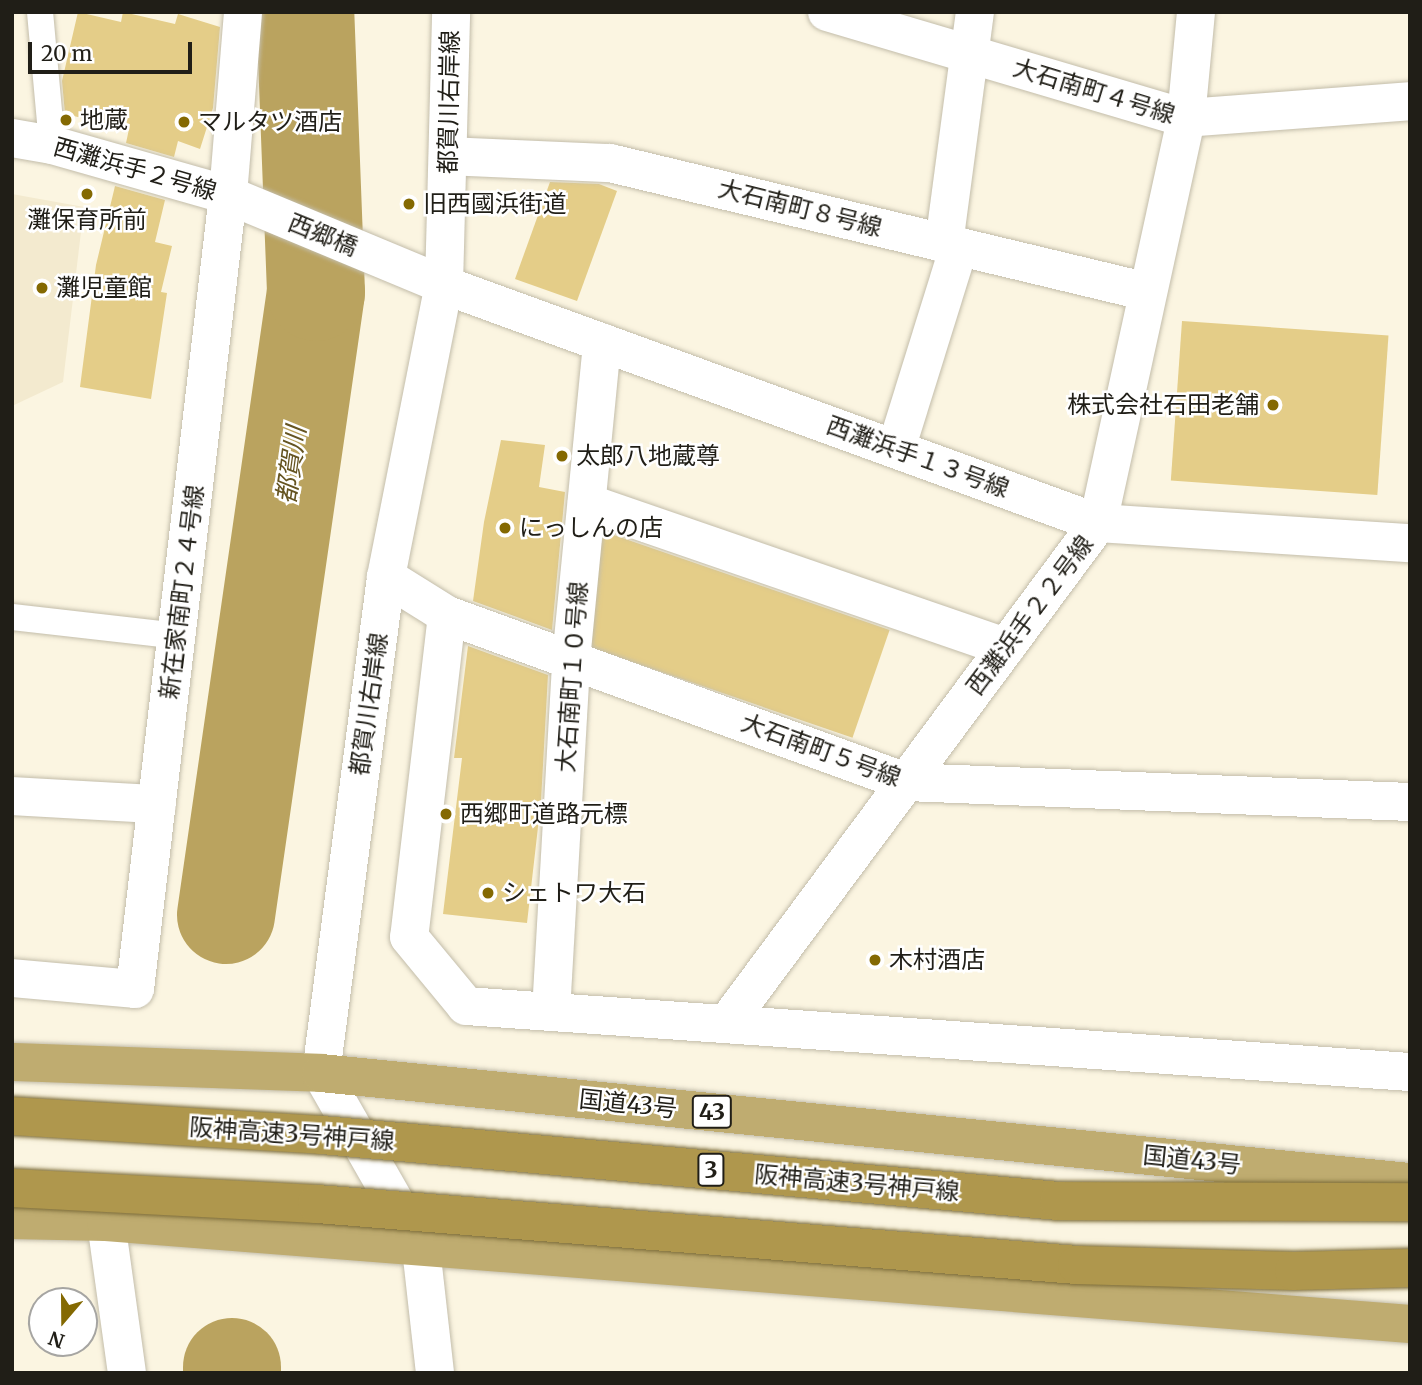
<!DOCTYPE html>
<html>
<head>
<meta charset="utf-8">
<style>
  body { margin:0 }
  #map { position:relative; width:1422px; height:1385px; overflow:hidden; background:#fbf5e1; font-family:Merriweather,"Noto Sans JP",serif }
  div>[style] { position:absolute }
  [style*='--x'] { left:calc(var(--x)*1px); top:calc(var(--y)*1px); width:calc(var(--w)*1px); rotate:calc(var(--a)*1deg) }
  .built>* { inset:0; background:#f3eacf }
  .river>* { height:98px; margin:-49px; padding:0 49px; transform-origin:49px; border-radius:49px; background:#baa35f }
  .building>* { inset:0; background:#e4cd88; transform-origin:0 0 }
  .roads { filter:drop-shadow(0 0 2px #c3bdaa) drop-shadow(0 0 2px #c3bdaa) }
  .service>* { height:26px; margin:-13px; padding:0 13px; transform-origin:13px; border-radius:13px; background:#fff }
  .minor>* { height:38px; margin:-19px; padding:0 19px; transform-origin:19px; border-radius:19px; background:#fff }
  .tertiary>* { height:38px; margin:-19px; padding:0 19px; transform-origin:19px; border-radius:19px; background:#fff }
  .trunk>* { height:38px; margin:-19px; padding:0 19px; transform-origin:19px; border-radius:19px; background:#bfac70 }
  .bridges { filter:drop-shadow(0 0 2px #7d6d3a) drop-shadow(0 0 2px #7d6d3a) }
  .motorway-bridge>* { height:38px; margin:-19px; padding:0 19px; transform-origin:19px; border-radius:19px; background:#af974d }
  .dots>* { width:19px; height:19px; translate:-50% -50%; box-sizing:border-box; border:4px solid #fff; border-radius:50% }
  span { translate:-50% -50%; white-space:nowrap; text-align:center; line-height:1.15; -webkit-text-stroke:5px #fff; paint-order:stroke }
  .shield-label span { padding:2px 5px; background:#fff; border:2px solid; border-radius:5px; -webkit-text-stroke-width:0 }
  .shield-label { font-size:23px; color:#201e17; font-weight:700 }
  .street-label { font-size:24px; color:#201e17 }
  .poi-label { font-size:24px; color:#201e17 }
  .left { translate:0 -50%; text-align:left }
  .right { translate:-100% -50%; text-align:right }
  .water-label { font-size:26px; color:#655421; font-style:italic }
  .frame { position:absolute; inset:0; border:14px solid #201e17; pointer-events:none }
  .north { position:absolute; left:28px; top:1287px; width:70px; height:70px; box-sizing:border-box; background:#fff; border:2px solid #a6a5a2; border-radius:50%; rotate:200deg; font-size:19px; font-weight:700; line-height:28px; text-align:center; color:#201e17 }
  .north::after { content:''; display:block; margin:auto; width:24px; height:32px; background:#846902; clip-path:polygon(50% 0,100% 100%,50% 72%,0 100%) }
  .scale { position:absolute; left:28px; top:42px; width:164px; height:32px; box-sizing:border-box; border:4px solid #201e17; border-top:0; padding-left:9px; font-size:21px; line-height:24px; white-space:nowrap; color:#201e17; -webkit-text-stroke:5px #fff; paint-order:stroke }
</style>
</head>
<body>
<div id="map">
  <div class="built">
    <i style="clip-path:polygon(12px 194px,84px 207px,63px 382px,12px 406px)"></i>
  </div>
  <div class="river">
    <i style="--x:226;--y:915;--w:629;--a:-81.78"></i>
    <i style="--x:316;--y:292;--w:280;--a:-92.2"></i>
    <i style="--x:232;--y:1367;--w:6;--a:90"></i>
  </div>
  <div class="building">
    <i style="clip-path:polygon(78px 12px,121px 22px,123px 12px,175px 24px,178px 14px,220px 27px,213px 108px,200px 149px,178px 141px,174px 157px,126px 143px,129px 129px,65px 114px,62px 81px)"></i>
    <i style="clip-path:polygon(550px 182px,599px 184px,617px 191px,577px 301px,515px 279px)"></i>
    <i style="clip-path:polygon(115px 186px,165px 200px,155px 242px,172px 246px,161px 292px,167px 293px,151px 399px,80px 387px,96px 265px)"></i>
    <i style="left:1182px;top:321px;width:207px;height:160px;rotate:4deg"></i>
    <i style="clip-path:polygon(501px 440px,545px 445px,539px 487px,565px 492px,552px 630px,473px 601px,484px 522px)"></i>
    <i style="left:605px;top:532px;width:301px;height:114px;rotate:19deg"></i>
    <i style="clip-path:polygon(468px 646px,548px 675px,541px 801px,527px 923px,443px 914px,462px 758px,454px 758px)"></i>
  </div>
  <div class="roads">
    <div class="service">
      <i style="--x:40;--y:12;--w:134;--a:84.8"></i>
      <i style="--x:12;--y:617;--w:167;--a:6.5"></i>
    </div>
    <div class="minor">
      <i style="--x:827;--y:12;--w:374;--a:16.5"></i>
      <i style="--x:1186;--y:118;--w:225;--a:-4.3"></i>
      <i style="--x:448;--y:156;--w:162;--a:2.5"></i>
      <i style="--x:610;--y:163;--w:553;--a:13.48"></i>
      <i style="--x:944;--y:244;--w:234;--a:-82.4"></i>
      <i style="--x:896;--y:449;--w:212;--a:-72.7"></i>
      <i style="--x:587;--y:503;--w:443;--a:19"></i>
      <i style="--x:386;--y:577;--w:72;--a:31.9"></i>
      <i style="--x:447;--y:615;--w:488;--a:20"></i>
      <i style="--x:906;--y:782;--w:504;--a:2.27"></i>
      <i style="--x:447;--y:615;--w:324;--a:96.7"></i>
      <i style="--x:409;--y:937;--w:89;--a:50.4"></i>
      <i style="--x:466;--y:1006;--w:946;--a:4"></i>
      <i style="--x:12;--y:796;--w:145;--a:3.2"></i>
      <i style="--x:12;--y:978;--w:123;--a:5.1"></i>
      <i style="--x:135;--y:989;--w:799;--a:-83.32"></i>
      <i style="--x:228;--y:195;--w:184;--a:-85.3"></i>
      <i style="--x:551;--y:1012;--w:353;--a:-86.7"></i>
      <i style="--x:571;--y:660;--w:319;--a:-84.4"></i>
      <i style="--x:727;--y:1023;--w:623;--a:-53.42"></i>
      <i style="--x:1098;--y:523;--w:414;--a:-77.7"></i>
      <i style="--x:1186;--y:118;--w:106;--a:-84.6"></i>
      <i style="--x:106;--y:1222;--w:152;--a:82.1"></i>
    </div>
    <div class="tertiary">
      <i style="--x:12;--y:138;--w:41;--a:9.9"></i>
      <i style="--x:52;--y:145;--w:183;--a:15.9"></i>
      <i style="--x:228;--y:195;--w:234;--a:22.6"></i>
      <i style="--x:444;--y:285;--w:696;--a:20"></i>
      <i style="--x:1098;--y:523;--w:313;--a:3.7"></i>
      <i style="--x:435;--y:1373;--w:126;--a:-96.4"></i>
      <i style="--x:421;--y:1248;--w:202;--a:-119.7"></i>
      <i style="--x:321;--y:1073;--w:500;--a:-82.53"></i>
      <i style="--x:386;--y:577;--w:298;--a:-78.8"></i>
      <i style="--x:444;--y:285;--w:273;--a:-88.5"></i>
    </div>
    <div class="trunk">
      <i style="--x:12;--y:1062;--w:309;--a:2"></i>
      <i style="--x:321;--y:1073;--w:1094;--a:5.72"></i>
      <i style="--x:12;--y:1220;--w:94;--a:1.2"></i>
      <i style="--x:106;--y:1222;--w:1308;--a:4.47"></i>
    </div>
  </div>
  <div class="bridges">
    <div class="motorway-bridge">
      <i style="--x:12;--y:1116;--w:311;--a:3.5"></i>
      <i style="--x:322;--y:1135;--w:740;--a:5.12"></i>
      <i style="--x:1059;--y:1201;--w:351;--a:0.2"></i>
      <i style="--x:12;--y:1188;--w:305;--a:3"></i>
      <i style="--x:317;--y:1204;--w:762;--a:4.59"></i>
      <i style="--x:1077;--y:1265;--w:217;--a:1.6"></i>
      <i style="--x:1294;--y:1271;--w:116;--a:-1.5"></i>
    </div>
  </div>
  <div class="dots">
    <i style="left:66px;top:120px;background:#846902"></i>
    <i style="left:184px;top:122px;background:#846902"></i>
    <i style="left:87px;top:194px;background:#846902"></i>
    <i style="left:409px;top:204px;background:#846902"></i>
    <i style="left:42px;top:288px;background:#846902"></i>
    <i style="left:1273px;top:405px;background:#846902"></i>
    <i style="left:562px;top:456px;background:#846902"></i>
    <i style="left:505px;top:528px;background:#846902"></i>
    <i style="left:446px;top:814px;background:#846902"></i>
    <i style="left:488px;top:893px;background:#846902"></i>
    <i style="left:875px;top:960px;background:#846902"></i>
  </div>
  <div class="shield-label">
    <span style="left:712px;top:1112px">43</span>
    <span style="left:711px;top:1170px">3</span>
  </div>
  <div class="street-label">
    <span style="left:1094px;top:91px;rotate:17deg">大石南町４号線</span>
    <span style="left:449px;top:102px;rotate:-89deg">都賀川右岸線</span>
    <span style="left:135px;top:169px;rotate:16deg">西灘浜手２号線</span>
    <span style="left:800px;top:208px;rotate:14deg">大石南町８号線</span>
    <span style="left:323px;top:235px;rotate:22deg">西郷橋</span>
    <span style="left:918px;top:457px;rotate:20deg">西灘浜手１３号線</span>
    <span style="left:182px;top:592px;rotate:-83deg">新在家南町２４号線</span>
    <span style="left:1030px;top:615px;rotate:-53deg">西灘浜手２２号線</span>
    <span style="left:572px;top:677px;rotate:-86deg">大石南町１０号線</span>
    <span style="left:369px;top:704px;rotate:-82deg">都賀川右岸線</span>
    <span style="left:821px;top:750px;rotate:20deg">大石南町５号線</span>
    <span style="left:628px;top:1104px;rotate:6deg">国道43号</span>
    <span style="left:292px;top:1134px;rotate:4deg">阪神高速3号神戸線</span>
    <span style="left:1192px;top:1160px;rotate:6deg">国道43号</span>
    <span style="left:857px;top:1183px;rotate:5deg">阪神高速3号神戸線</span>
  </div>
  <div class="poi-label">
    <span class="left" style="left:80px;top:120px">地蔵</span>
    <span class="left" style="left:198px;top:122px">マルタツ酒店</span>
    <span class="left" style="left:423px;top:204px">旧西國浜街道</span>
    <span style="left:87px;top:220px">灘保育所前</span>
    <span class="left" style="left:56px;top:288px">灘児童館</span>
    <span class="right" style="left:1259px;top:405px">株式会社石田老舗</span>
    <span class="left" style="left:576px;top:456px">太郎八地蔵尊</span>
    <span class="left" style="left:519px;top:528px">にっしんの店</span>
    <span class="left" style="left:460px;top:814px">西郷町道路元標</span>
    <span class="left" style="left:502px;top:893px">シェトワ大石</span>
    <span class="left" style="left:889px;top:960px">木村酒店</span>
  </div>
  <div class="water-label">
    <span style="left:291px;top:465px;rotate:-82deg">都賀川</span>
  </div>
  <div class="frame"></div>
  <div class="north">N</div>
  <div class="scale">20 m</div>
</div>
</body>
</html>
